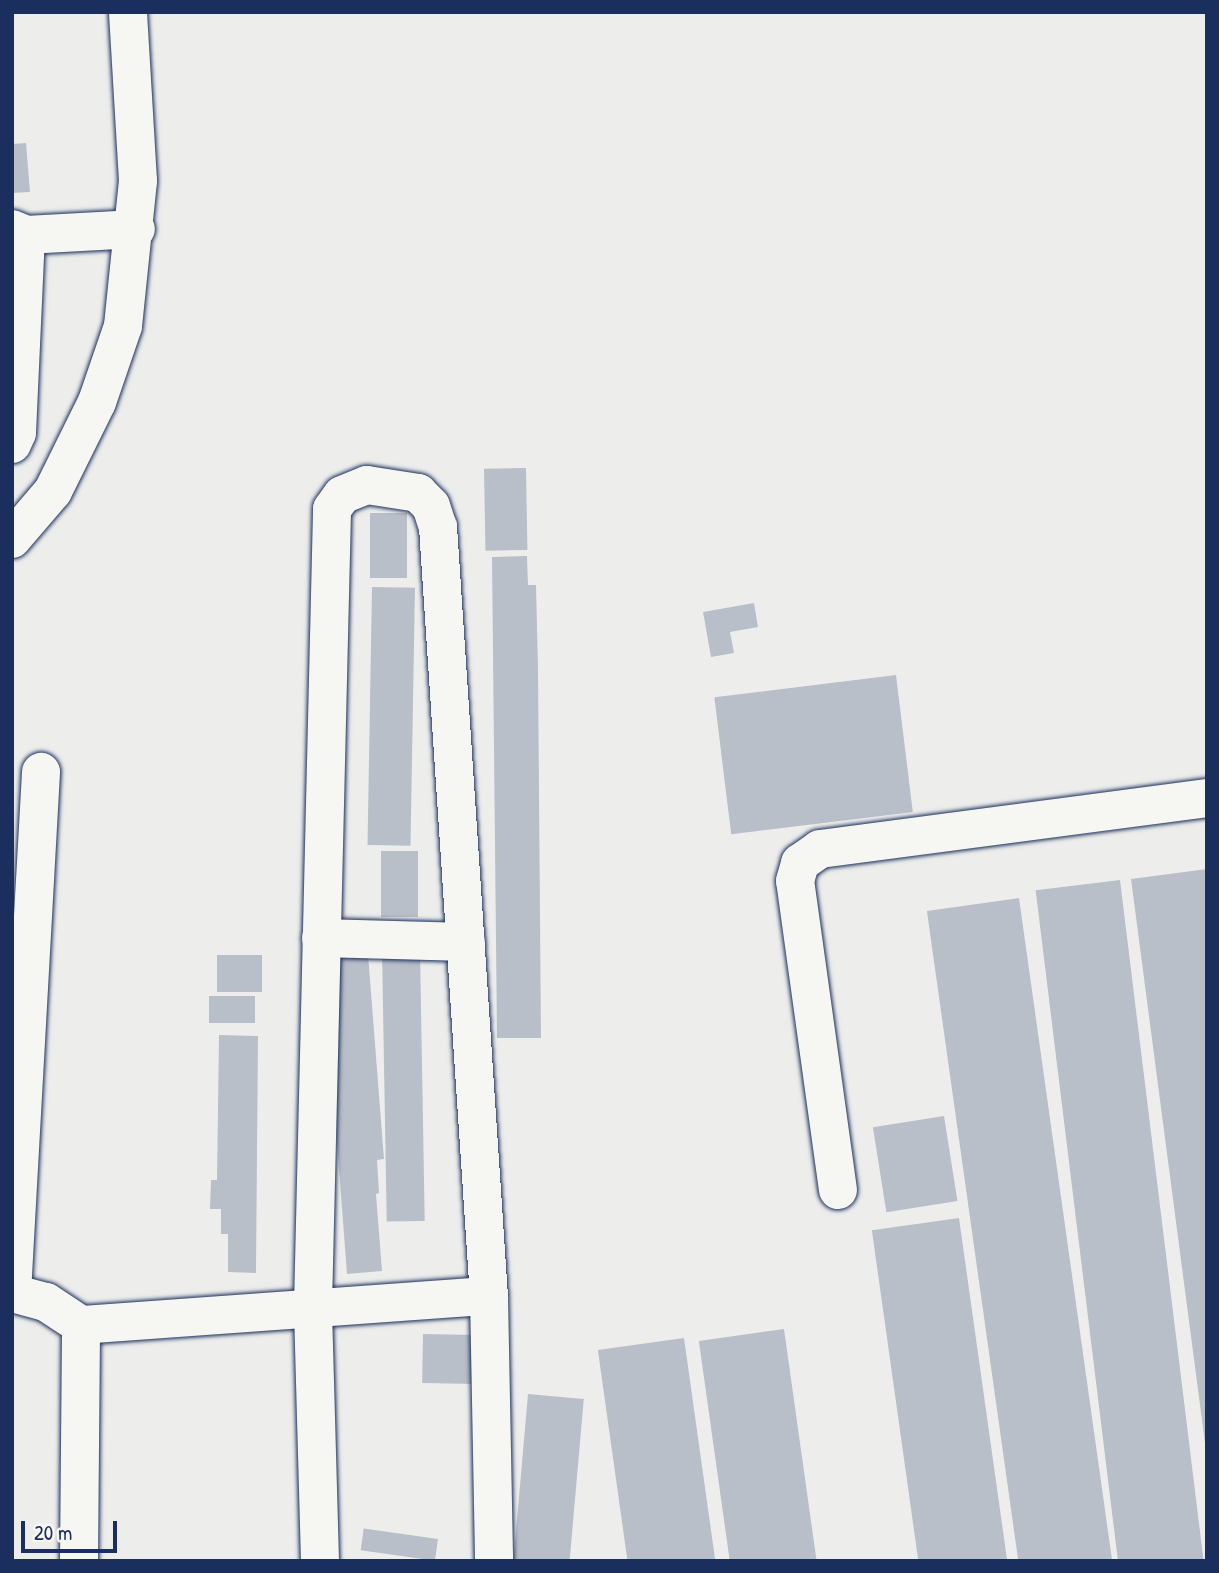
<!DOCTYPE html>
<html>
<head>
<meta charset="utf-8">
<style>
  body { margin:0 }
  #map { position:relative; width:1219px; height:1573px; overflow:hidden; background:#edeeec; font-family:"Patrick Hand",sans-serif }
  div>[style] { position:absolute }
  [style*='--x'] { left:calc(var(--x)*1px); top:calc(var(--y)*1px); width:calc(var(--w)*1px); rotate:calc(var(--a)*1deg) }
  .building>* { inset:0; background:#b9bfc8; transform-origin:0 0 }
  .roads { filter:drop-shadow(0 0 2px #1b2f5e) drop-shadow(0 0 2px #1b2f5e) }
  .minor>* { height:38px; margin:-19px; padding:0 19px; transform-origin:19px; border-radius:19px; background:#f6f6f2 }
  span { translate:-50% -50%; white-space:nowrap; text-align:center; line-height:1.15; -webkit-text-stroke:6px #f6f6f2; paint-order:stroke }
  .frame { position:absolute; inset:0; border:14px solid #1b2f5e; pointer-events:none }
  .scale { position:absolute; left:21px; top:1521px; width:96px; height:32px; box-sizing:border-box; border:4px solid #1b2f5e; border-top:0; padding-left:9px; font-size:21px; line-height:24px; white-space:nowrap; color:#1b2f5e; -webkit-text-stroke:5px #f6f6f2; paint-order:stroke }
</style>
</head>
<body>
<div id="map">
  <div class="building">
    <i style="clip-path:polygon(26px 143px,30px 192px,12px 193px,12px 144px)"></i>
    <i style="left:526px;top:468px;width:82px;height:42px;rotate:89deg"></i>
    <i style="left:370px;top:513px;width:37px;height:65px"></i>
    <i style="clip-path:polygon(527px 556px,528px 585px,536px 585px,538px 668px,541px 1038px,497px 1038px,492px 557px)"></i>
    <i style="left:372px;top:587px;width:43px;height:258px;rotate:1deg"></i>
    <i style="clip-path:polygon(754px 603px,758px 627px,730px 632px,734px 653px,711px 657px,703px 612px)"></i>
    <i style="left:896px;top:675px;width:138px;height:183px;rotate:83deg"></i>
    <i style="left:381px;top:851px;width:37px;height:66px"></i>
    <i style="clip-path:polygon(1207px 869px,1207px 1443px,1205px 1443px,1131px 879px)"></i>
    <i style="left:1120px;top:880px;width:687px;height:85px;rotate:83deg"></i>
    <i style="left:1019px;top:898px;width:669px;height:93px;rotate:82deg"></i>
    <i style="left:420px;top:950px;width:271px;height:38px;rotate:89deg"></i>
    <i style="clip-path:polygon(368px 954px,384px 1159px,377px 1160px,379px 1193px,376px 1194px,382px 1271px,347px 1274px,323px 958px)"></i>
    <i style="left:217px;top:955px;width:45px;height:37px"></i>
    <i style="left:209px;top:996px;width:46px;height:27px"></i>
    <i style="clip-path:polygon(219px 1035px,258px 1036px,256px 1273px,228px 1272px,228px 1234px,221px 1234px,221px 1209px,210px 1209px,211px 1180px,217px 1180px)"></i>
    <i style="left:944px;top:1116px;width:86px;height:72px;rotate:81deg"></i>
    <i style="left:959px;top:1218px;width:346px;height:88px;rotate:82deg"></i>
    <i style="left:784px;top:1329px;width:234px;height:86px;rotate:82deg"></i>
    <i style="left:476px;top:1335px;width:49px;height:53px;rotate:91deg"></i>
    <i style="left:684px;top:1338px;width:225px;height:87px;rotate:82deg"></i>
    <i style="left:528px;top:1394px;width:56px;height:167px;rotate:5deg"></i>
    <i style="left:438px;top:1539px;width:22px;height:75px;rotate:98deg"></i>
  </div>
  <div class="roads">
    <div class="minor">
      <i style="--x:12;--y:229;--w:15;--a:23"></i>
      <i style="--x:26;--y:235;--w:110;--a:-3.1"></i>
      <i style="--x:12;--y:444;--w:12;--a:-66"></i>
      <i style="--x:17;--y:433;--w:198;--a:-87.4"></i>
      <i style="--x:12;--y:539;--w:63;--a:-49.5"></i>
      <i style="--x:53;--y:491;--w:99;--a:-63.7"></i>
      <i style="--x:97;--y:402;--w:80;--a:-71.1"></i>
      <i style="--x:123;--y:326;--w:146;--a:-84.1"></i>
      <i style="--x:138;--y:181;--w:169;--a:-93.4"></i>
      <i style="--x:321;--y:938;--w:145;--a:1.6"></i>
      <i style="--x:838;--y:1190;--w:312;--a:-97.9"></i>
      <i style="--x:795;--y:881;--w:19;--a:-74"></i>
      <i style="--x:800;--y:863;--w:24;--a:-35"></i>
      <i style="--x:820;--y:849;--w:390;--a:-7.5"></i>
      <i style="--x:12;--y:1293;--w:522;--a:-86.81"></i>
      <i style="--x:12;--y:1293;--w:35;--a:15"></i>
      <i style="--x:46;--y:1302;--w:42;--a:33.3"></i>
      <i style="--x:79;--y:1561;--w:236;--a:-89.5"></i>
      <i style="--x:81;--y:1325;--w:409;--a:-4.1"></i>
      <i style="--x:320;--y:1561;--w:255;--a:-91.6"></i>
      <i style="--x:313;--y:1306;--w:797;--a:-88.63"></i>
      <i style="--x:332;--y:509;--w:17;--a:-54"></i>
      <i style="--x:342;--y:495;--w:27;--a:-22"></i>
      <i style="--x:367;--y:485;--w:52;--a:8.9"></i>
      <i style="--x:418;--y:493;--w:18;--a:45"></i>
      <i style="--x:431;--y:506;--w:22;--a:72"></i>
      <i style="--x:438;--y:527;--w:771;--a:86.21"></i>
      <i style="--x:489;--y:1296;--w:265;--a:88.9"></i>
    </div>
  </div>
  <div class="frame"></div>
  <div class="scale">20 m</div>
</div>
</body>
</html>
